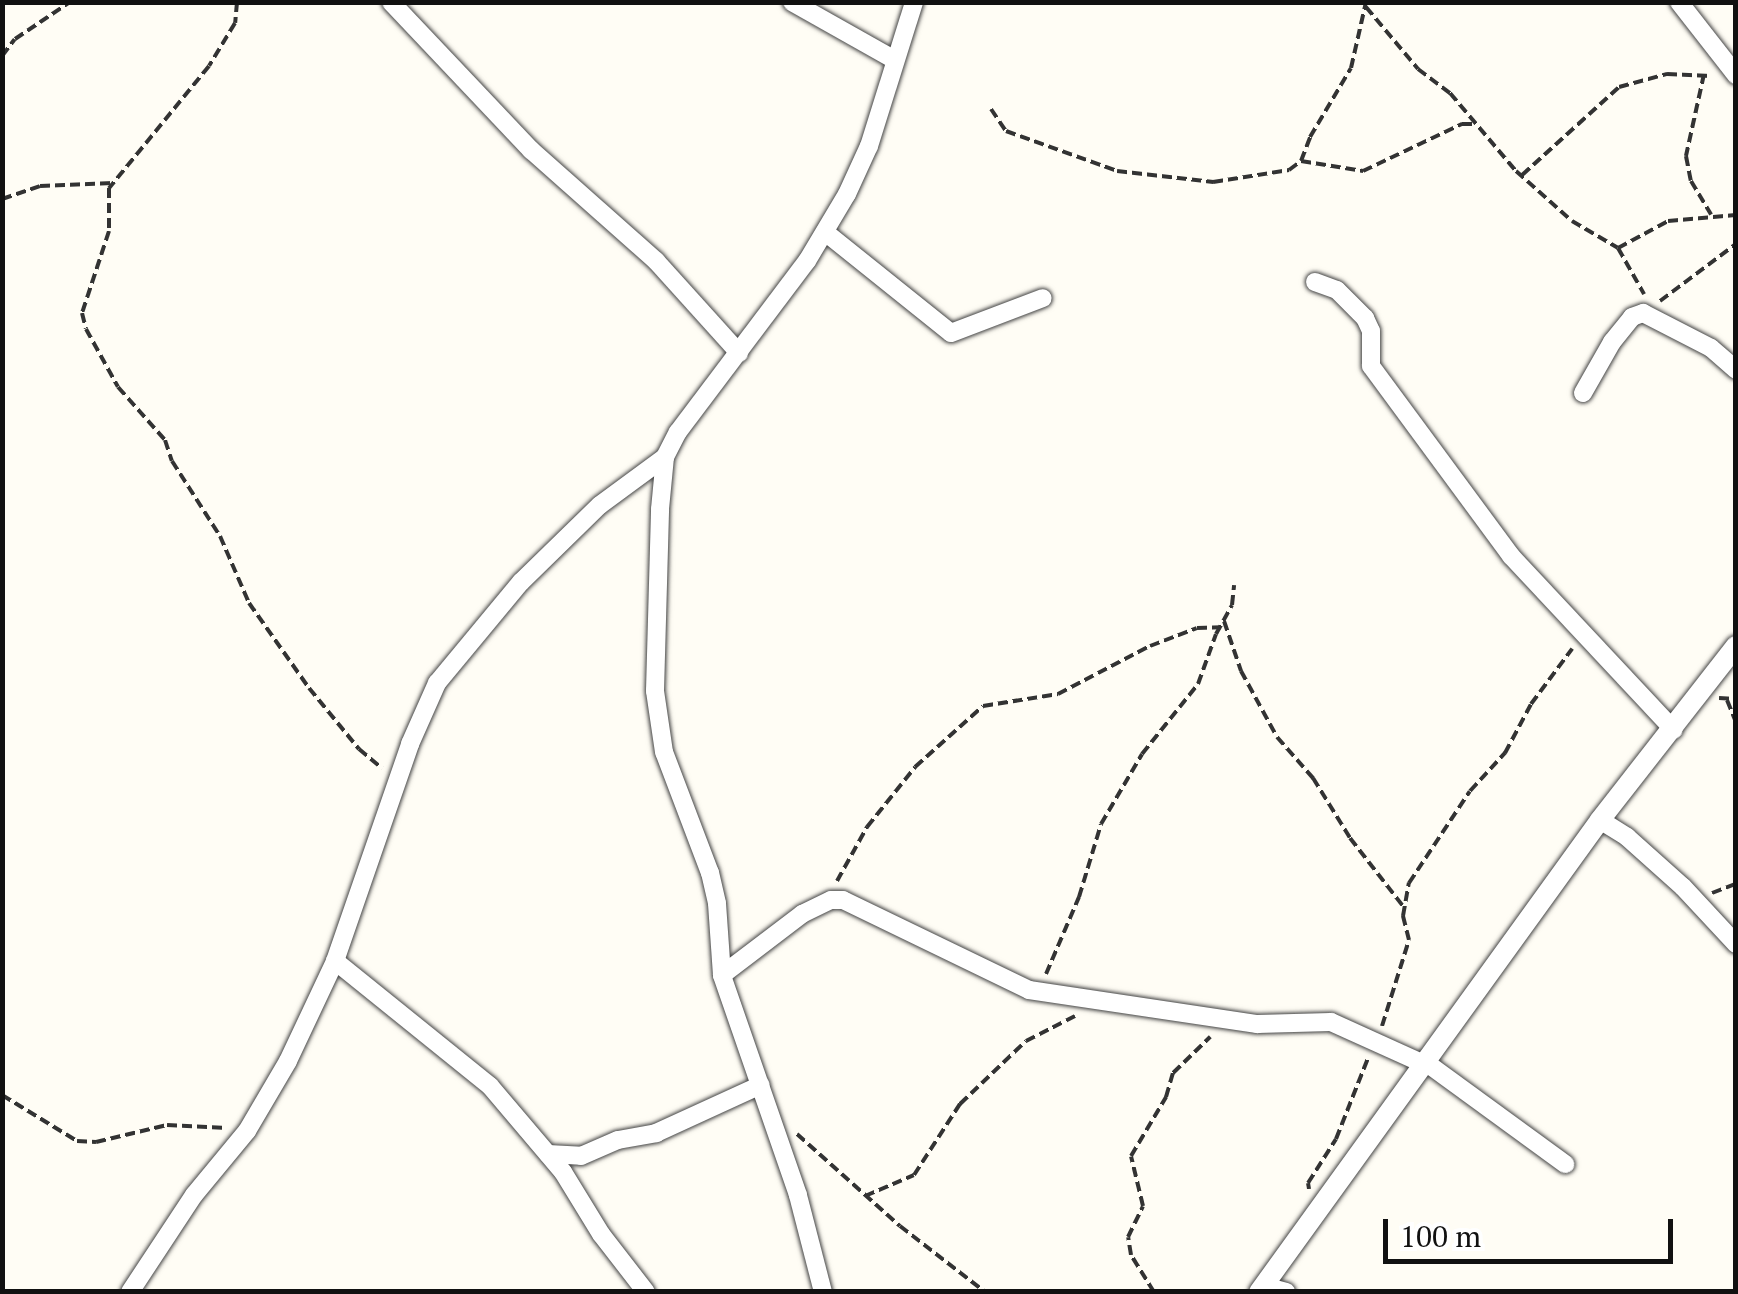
<!DOCTYPE html>
<html>
<head>
<meta charset="utf-8">
<style>
  body { margin:0 }
  #map { position:relative; width:1738px; height:1294px; overflow:hidden; background:#fffdf5; font-family:"PT Serif",serif }
  div>[style] { position:absolute }
  [style*='--x'] { left:calc(var(--x)*1px); top:calc(var(--y)*1px); width:calc(var(--w)*1px); rotate:calc(var(--a)*1deg) }
  .path>* { height:4px; margin-top:-2px; transform-origin:0; background:repeating-linear-gradient(90deg,#333 0 10px,transparent 0 15px) }
  .roads { filter:drop-shadow(0 0 2px #444) drop-shadow(0 0 2px #444) }
  .minor>* { height:18px; margin:-9px; padding:0 9px; transform-origin:9px; border-radius:9px; background:#fff }
  .tertiary>* { height:20px; margin:-10px; padding:0 10px; transform-origin:10px; border-radius:10px; background:#fff }
  span { translate:-50% -50%; white-space:nowrap; text-align:center; line-height:1.15; -webkit-text-stroke:10px #fff; paint-order:stroke }
  .frame { position:absolute; inset:0; border:5px solid #111; pointer-events:none }
  .scale { position:absolute; left:1383px; top:1219px; width:290px; height:45px; box-sizing:border-box; border:5px solid #111; border-top:0; padding-left:12px; font-size:30px; line-height:35px; white-space:nowrap; color:#111; -webkit-text-stroke:8px #fff; paint-order:stroke }
</style>
</head>
<body>
<div id="map">
  <div class="path">
    <i style="--x:237;--y:2;--w:21;--a:95"></i>
    <i style="--x:235;--y:23;--w:50;--a:121.2"></i>
    <i style="--x:209;--y:66;--w:158;--a:129.3"></i>
    <i style="--x:109;--y:188;--w:43;--a:90"></i>
    <i style="--x:109;--y:231;--w:86;--a:108.2"></i>
    <i style="--x:82;--y:313;--w:16;--a:76"></i>
    <i style="--x:86;--y:329;--w:66;--a:61.1"></i>
    <i style="--x:118;--y:387;--w:71;--a:48.4"></i>
    <i style="--x:165;--y:440;--w:22;--a:72"></i>
    <i style="--x:172;--y:461;--w:89;--a:57.4"></i>
    <i style="--x:220;--y:536;--w:73;--a:66.6"></i>
    <i style="--x:249;--y:603;--w:104;--a:54.8"></i>
    <i style="--x:309;--y:688;--w:79;--a:50.7"></i>
    <i style="--x:359;--y:749;--w:30;--a:40"></i>
    <i style="--x:1366;--y:7;--w:81;--a:50"></i>
    <i style="--x:1418;--y:69;--w:40;--a:37"></i>
    <i style="--x:1450;--y:93;--w:102;--a:49.8"></i>
    <i style="--x:1516;--y:171;--w:75;--a:41.8"></i>
    <i style="--x:1572;--y:221;--w:53;--a:30.4"></i>
    <i style="--x:1618;--y:248;--w:53;--a:60.5"></i>
    <i style="--x:2;--y:56;--w:21;--a:-53"></i>
    <i style="--x:15;--y:39;--w:66;--a:-33.9"></i>
    <i style="--x:1704;--y:74;--w:84;--a:102.4"></i>
    <i style="--x:1686;--y:156;--w:25;--a:79"></i>
    <i style="--x:1691;--y:181;--w:39;--a:59"></i>
    <i style="--x:991;--y:109;--w:27;--a:56"></i>
    <i style="--x:1006;--y:131;--w:118;--a:19.8"></i>
    <i style="--x:1117;--y:171;--w:97;--a:6.5"></i>
    <i style="--x:1213;--y:182;--w:77;--a:-9"></i>
    <i style="--x:1289;--y:170;--w:15;--a:-37"></i>
    <i style="--x:1301;--y:161;--w:26;--a:-69"></i>
    <i style="--x:1310;--y:137;--w:80;--a:-59.3"></i>
    <i style="--x:1351;--y:68;--w:68;--a:-77.2"></i>
    <i style="--x:1301;--y:161;--w:63;--a:9.2"></i>
    <i style="--x:1363;--y:171;--w:110;--a:-25.4"></i>
    <i style="--x:1462;--y:124;--w:12;--a:0"></i>
    <i style="--x:1522;--y:175;--w:131;--a:-42.2"></i>
    <i style="--x:1619;--y:87;--w:50;--a:-15.2"></i>
    <i style="--x:1667;--y:74;--w:44;--a:2.6"></i>
    <i style="--x:2;--y:199;--w:40;--a:-18.9"></i>
    <i style="--x:40;--y:186;--w:73;--a:-2.4"></i>
    <i style="--x:1618;--y:248;--w:57;--a:-28.4"></i>
    <i style="--x:1668;--y:221;--w:68;--a:-5"></i>
    <i style="--x:1660;--y:301;--w:95;--a:-36.9"></i>
    <i style="--x:1224;--y:621;--w:53;--a:71.2"></i>
    <i style="--x:1241;--y:671;--w:75;--a:61.4"></i>
    <i style="--x:1277;--y:737;--w:55;--a:48.7"></i>
    <i style="--x:1313;--y:778;--w:70;--a:58.3"></i>
    <i style="--x:1350;--y:838;--w:86;--a:52.1"></i>
    <i style="--x:1719;--y:698;--w:17;--a:3"></i>
    <i style="--x:1727;--y:700;--w:24;--a:68"></i>
    <i style="--x:837;--y:881;--w:62;--a:-60.9"></i>
    <i style="--x:867;--y:827;--w:77;--a:-51.3"></i>
    <i style="--x:915;--y:767;--w:91;--a:-41.9"></i>
    <i style="--x:983;--y:706;--w:76;--a:-9.1"></i>
    <i style="--x:1058;--y:694;--w:104;--a:-27.6"></i>
    <i style="--x:1150;--y:646;--w:50;--a:-21"></i>
    <i style="--x:1197;--y:628;--w:24;--a:-2"></i>
    <i style="--x:1712;--y:893;--w:26;--a:-21"></i>
    <i style="--x:1046;--y:974;--w:84;--a:-66.8"></i>
    <i style="--x:1079;--y:897;--w:76;--a:-73.2"></i>
    <i style="--x:1101;--y:824;--w:81;--a:-59.6"></i>
    <i style="--x:1142;--y:754;--w:90;--a:-51.3"></i>
    <i style="--x:1198;--y:684;--w:53;--a:-70.2"></i>
    <i style="--x:1216;--y:634;--w:33;--a:-61"></i>
    <i style="--x:1232;--y:605;--w:20;--a:-84"></i>
    <i style="--x:1382;--y:1026;--w:90;--a:-72.6"></i>
    <i style="--x:1409;--y:940;--w:25;--a:-104"></i>
    <i style="--x:1403;--y:916;--w:34;--a:-80"></i>
    <i style="--x:1409;--y:883;--w:110;--a:-56.5"></i>
    <i style="--x:1470;--y:791;--w:52;--a:-47.4"></i>
    <i style="--x:1505;--y:753;--w:55;--a:-62"></i>
    <i style="--x:1531;--y:704;--w:69;--a:-53.3"></i>
    <i style="--x:2;--y:1095;--w:88;--a:31.5"></i>
    <i style="--x:77;--y:1141;--w:19;--a:3"></i>
    <i style="--x:96;--y:1142;--w:73;--a:-13.5"></i>
    <i style="--x:167;--y:1125;--w:60;--a:2.9"></i>
    <i style="--x:797;--y:1134;--w:138;--a:41.8"></i>
    <i style="--x:900;--y:1226;--w:108;--a:37.8"></i>
    <i style="--x:1309;--y:1189;--w:6;--a:-99"></i>
    <i style="--x:1308;--y:1183;--w:52;--a:-57.5"></i>
    <i style="--x:1336;--y:1139;--w:87;--a:-68.4"></i>
    <i style="--x:865;--y:1196;--w:53;--a:-23.2"></i>
    <i style="--x:914;--y:1175;--w:85;--a:-57.1"></i>
    <i style="--x:960;--y:1104;--w:91;--a:-43.7"></i>
    <i style="--x:1026;--y:1041;--w:55;--a:-27"></i>
    <i style="--x:1154;--y:1292;--w:44;--a:-121.9"></i>
    <i style="--x:1131;--y:1255;--w:18;--a:-99"></i>
    <i style="--x:1128;--y:1237;--w:34;--a:-64"></i>
    <i style="--x:1143;--y:1206;--w:51;--a:-103.5"></i>
    <i style="--x:1131;--y:1156;--w:69;--a:-59.3"></i>
    <i style="--x:1166;--y:1097;--w:25;--a:-74"></i>
    <i style="--x:1173;--y:1073;--w:52;--a:-44.2"></i>
  </div>
  <div class="roads">
    <div class="minor">
      <i style="--x:391;--y:2;--w:204;--a:46.6"></i>
      <i style="--x:531;--y:150;--w:167;--a:41.6"></i>
      <i style="--x:656;--y:261;--w:124;--a:47.9"></i>
      <i style="--x:792;--y:2;--w:116;--a:29.4"></i>
      <i style="--x:1679;--y:2;--w:93;--a:52"></i>
      <i style="--x:825;--y:232;--w:161;--a:38.7"></i>
      <i style="--x:951;--y:333;--w:98;--a:-20.8"></i>
      <i style="--x:1315;--y:282;--w:23;--a:20"></i>
      <i style="--x:1337;--y:290;--w:40;--a:45"></i>
      <i style="--x:1365;--y:318;--w:14;--a:65"></i>
      <i style="--x:1371;--y:331;--w:35;--a:90"></i>
      <i style="--x:1371;--y:366;--w:236;--a:53.6"></i>
      <i style="--x:1511;--y:556;--w:238;--a:46.9"></i>
      <i style="--x:1583;--y:393;--w:59;--a:-60.4"></i>
      <i style="--x:1612;--y:342;--w:32;--a:-51"></i>
      <i style="--x:1632;--y:317;--w:12;--a:-20"></i>
      <i style="--x:1643;--y:313;--w:76;--a:27.2"></i>
      <i style="--x:1711;--y:348;--w:33;--a:41"></i>
      <i style="--x:1600;--y:820;--w:32;--a:32"></i>
      <i style="--x:1627;--y:837;--w:75;--a:41.8"></i>
      <i style="--x:1683;--y:887;--w:78;--a:47.1"></i>
      <i style="--x:335;--y:961;--w:199;--a:38.9"></i>
      <i style="--x:490;--y:1086;--w:113;--a:49.7"></i>
      <i style="--x:563;--y:1172;--w:73;--a:58.5"></i>
      <i style="--x:601;--y:1234;--w:73;--a:52.2"></i>
      <i style="--x:722;--y:975;--w:101;--a:-37.3"></i>
      <i style="--x:802;--y:914;--w:32;--a:-26"></i>
      <i style="--x:831;--y:900;--w:12;--a:0"></i>
      <i style="--x:843;--y:900;--w:207;--a:25.8"></i>
      <i style="--x:1029;--y:990;--w:231;--a:8.5"></i>
      <i style="--x:1257;--y:1024;--w:74;--a:-1.5"></i>
      <i style="--x:1331;--y:1022;--w:100;--a:24.3"></i>
      <i style="--x:1424;--y:1061;--w:175;--a:36.1"></i>
      <i style="--x:548;--y:1154;--w:33;--a:3"></i>
      <i style="--x:581;--y:1156;--w:40;--a:-23.4"></i>
      <i style="--x:618;--y:1140;--w:39;--a:-10"></i>
      <i style="--x:656;--y:1133;--w:115;--a:-24.6"></i>
      <i style="--x:1264;--y:1286;--w:23;--a:15"></i>
      <i style="--x:130;--y:1292;--w:116;--a:-56.6"></i>
      <i style="--x:194;--y:1195;--w:83;--a:-50.4"></i>
      <i style="--x:247;--y:1131;--w:81;--a:-59.6"></i>
      <i style="--x:288;--y:1061;--w:110;--a:-64.8"></i>
      <i style="--x:335;--y:961;--w:230;--a:-70.9"></i>
      <i style="--x:410;--y:744;--w:67;--a:-66.1"></i>
      <i style="--x:437;--y:683;--w:131;--a:-50.3"></i>
      <i style="--x:521;--y:582;--w:110;--a:-44.3"></i>
      <i style="--x:600;--y:505;--w:81;--a:-36.4"></i>
      <i style="--x:823;--y:1292;--w:100;--a:-104.5"></i>
      <i style="--x:798;--y:1195;--w:233;--a:-109.1"></i>
      <i style="--x:722;--y:975;--w:72;--a:-94"></i>
      <i style="--x:717;--y:903;--w:31;--a:-103"></i>
      <i style="--x:710;--y:873;--w:129;--a:-110.8"></i>
      <i style="--x:664;--y:752;--w:62;--a:-98.4"></i>
      <i style="--x:655;--y:691;--w:182;--a:-88.4"></i>
      <i style="--x:660;--y:509;--w:52;--a:-84.5"></i>
      <i style="--x:665;--y:457;--w:28;--a:-63"></i>
      <i style="--x:678;--y:432;--w:214;--a:-53"></i>
      <i style="--x:807;--y:261;--w:78;--a:-59.2"></i>
      <i style="--x:847;--y:194;--w:53;--a:-65.4"></i>
      <i style="--x:869;--y:146;--w:151;--a:-72.6"></i>
    </div>
    <div class="tertiary">
      <i style="--x:1259;--y:1292;--w:582;--a:-54.15"></i>
      <i style="--x:1600;--y:820;--w:221;--a:-52"></i>
    </div>
  </div>
  <div class="frame"></div>
  <div class="scale">100 m</div>
</div>
</body>
</html>
